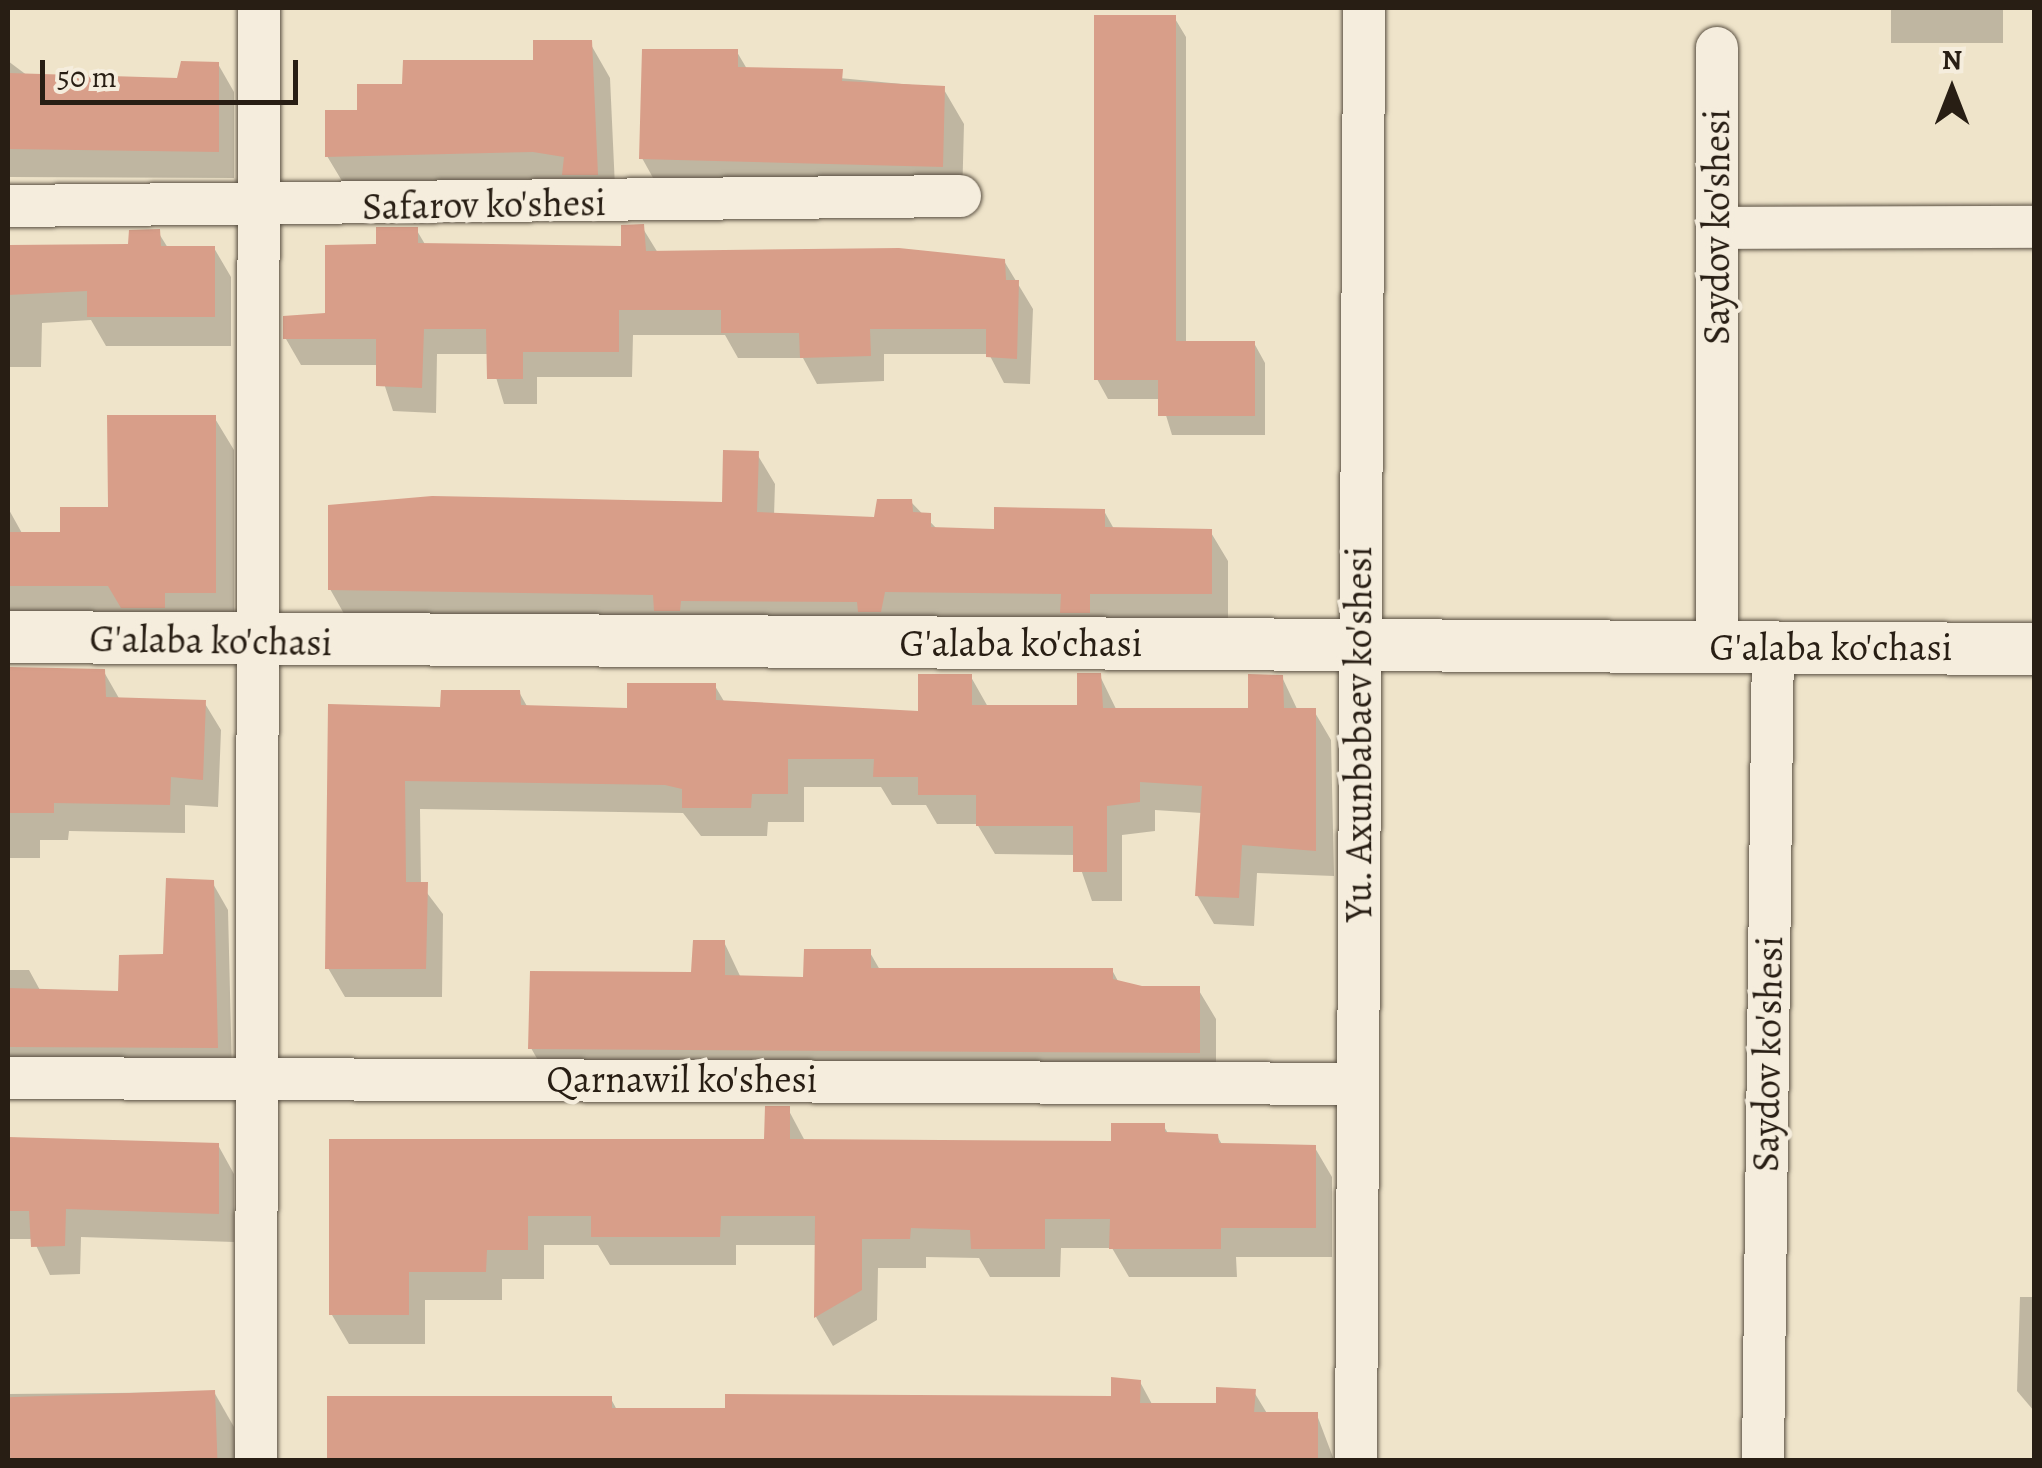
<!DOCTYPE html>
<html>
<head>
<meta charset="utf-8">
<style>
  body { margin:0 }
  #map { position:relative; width:2042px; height:1468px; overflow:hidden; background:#efe4ca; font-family:Alegreya,serif }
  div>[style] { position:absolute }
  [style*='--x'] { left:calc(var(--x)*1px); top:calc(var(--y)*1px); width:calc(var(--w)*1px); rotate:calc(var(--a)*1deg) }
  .shadow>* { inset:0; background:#0003; transform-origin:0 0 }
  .building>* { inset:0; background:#d89e89; transform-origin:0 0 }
  .roads { filter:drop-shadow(0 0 2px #5a5042) drop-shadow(0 0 2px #5a5042) }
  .minor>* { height:42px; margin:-21px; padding:0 21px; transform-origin:21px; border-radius:21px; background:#f5eddd }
  .tertiary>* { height:52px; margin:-26px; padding:0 26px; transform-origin:26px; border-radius:26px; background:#f5eddd }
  span { translate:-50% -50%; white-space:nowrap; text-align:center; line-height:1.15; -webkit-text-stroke:9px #f5eddd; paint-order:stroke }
  .street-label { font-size:38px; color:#281e14 }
  .frame { position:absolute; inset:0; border:10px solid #281e14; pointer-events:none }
  .north { position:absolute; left:1902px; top:40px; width:100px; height:100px; -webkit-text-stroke:8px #f5eddd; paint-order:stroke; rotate:0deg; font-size:28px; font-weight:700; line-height:40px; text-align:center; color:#281e14 }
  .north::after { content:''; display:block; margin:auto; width:35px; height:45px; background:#281e14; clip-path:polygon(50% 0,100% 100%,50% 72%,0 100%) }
  .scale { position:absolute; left:40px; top:60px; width:258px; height:45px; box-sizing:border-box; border:5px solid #281e14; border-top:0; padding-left:12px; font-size:30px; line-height:35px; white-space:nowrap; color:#281e14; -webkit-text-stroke:8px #f5eddd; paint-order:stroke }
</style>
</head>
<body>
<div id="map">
  <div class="shadow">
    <i style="left:1891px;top:8px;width:112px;height:35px"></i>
    <i style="clip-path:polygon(1174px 17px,1186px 37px,1186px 343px,1254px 343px,1265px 363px,1265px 435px,1172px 435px,1161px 399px,1108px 399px,1097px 379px)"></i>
    <i style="clip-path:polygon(590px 43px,610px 78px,616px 209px,348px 191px,327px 156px,359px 112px,405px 86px,536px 63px)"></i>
    <i style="clip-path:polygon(737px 52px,747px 69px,943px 88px,964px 124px,962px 201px,662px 194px,642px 158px)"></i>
    <i style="clip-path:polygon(8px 61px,28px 76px,179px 80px,218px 64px,234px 92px,234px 178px,8px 177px)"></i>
    <i style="clip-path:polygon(642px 227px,658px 253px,1004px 261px,1033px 309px,1030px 384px,1004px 383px,989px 354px,884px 354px,884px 381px,817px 384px,803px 358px,738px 358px,725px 335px,633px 335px,632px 377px,537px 377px,537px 404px,504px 404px,489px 354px,437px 354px,436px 413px,393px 411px,378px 365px,301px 365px,286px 339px,328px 315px,378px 247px,416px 229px,426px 246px,623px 248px)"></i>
    <i style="clip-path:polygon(158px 232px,168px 248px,214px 248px,231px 277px,231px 346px,106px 346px,91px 320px,42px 323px,41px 367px,8px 367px,8px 247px,130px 246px)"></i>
    <i style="clip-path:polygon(214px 417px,234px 450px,234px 625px,8px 620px,8px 508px,23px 535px,63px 535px,110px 510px)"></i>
    <i style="clip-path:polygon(757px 454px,775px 484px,774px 516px,876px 520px,910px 501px,938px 530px,996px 532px,1104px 511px,1114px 529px,1210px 531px,1228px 561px,1228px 624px,347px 619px,330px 589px,725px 504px)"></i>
    <i style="clip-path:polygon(104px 672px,120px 700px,204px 702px,221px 730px,218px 807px,185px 805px,185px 833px,69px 831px,68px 840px,40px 840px,40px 858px,8px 858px,8px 675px)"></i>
    <i style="clip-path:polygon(1100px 676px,1117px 711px,1250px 711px,1282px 677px,1298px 711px,1314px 711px,1331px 740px,1334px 876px,1257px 873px,1254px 926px,1214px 924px,1197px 895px,1202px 813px,1155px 810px,1155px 831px,1122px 835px,1122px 901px,1092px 901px,1076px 855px,995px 854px,977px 824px,937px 824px,926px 805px,892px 805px,881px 787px,804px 787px,804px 822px,768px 822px,767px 836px,701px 836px,683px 813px,420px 809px,421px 885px,443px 914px,442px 997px,345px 997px,328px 968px,330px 706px,443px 709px,519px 692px,528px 708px,629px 710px,715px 686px,725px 703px,920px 713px,971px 677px,988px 707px,1079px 707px)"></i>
    <i style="clip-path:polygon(212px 882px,228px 910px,232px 1075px,8px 1073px,8px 970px,29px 970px,41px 992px,121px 994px,165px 956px)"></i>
    <i style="clip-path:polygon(724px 942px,741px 978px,806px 980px,869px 951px,880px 970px,1112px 970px,1119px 983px,1142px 989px,1198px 989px,1216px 1019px,1216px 1083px,548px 1078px,531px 1048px,693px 975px)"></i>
    <i style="clip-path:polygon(788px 1109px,805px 1141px,1114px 1143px,1163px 1125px,1169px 1135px,1217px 1136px,1223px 1146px,1315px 1148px,1332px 1177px,1332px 1257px,1236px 1257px,1237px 1277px,1129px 1277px,1112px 1248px,1061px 1248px,1060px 1277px,990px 1277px,979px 1258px,926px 1257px,926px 1268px,878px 1268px,877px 1320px,833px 1346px,816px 1317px,817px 1245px,736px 1245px,736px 1265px,610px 1265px,598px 1245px,544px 1245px,544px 1279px,502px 1279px,502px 1300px,425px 1300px,425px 1344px,349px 1344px,332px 1315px,332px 1141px,767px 1141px)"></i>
    <i style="clip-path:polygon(8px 1142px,218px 1145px,234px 1174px,234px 1242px,81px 1237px,80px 1274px,50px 1275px,33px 1239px,8px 1239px)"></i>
    <i style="clip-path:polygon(2020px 1297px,2034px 1297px,2034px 1411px,2017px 1391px)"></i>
    <i style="clip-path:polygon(1140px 1382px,1153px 1406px,1219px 1406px,1254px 1392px,1268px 1415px,1317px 1415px,1334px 1460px,329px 1460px,329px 1399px,611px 1399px,617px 1410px,727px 1410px,1114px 1399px)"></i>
    <i style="clip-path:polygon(214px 1392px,234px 1427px,235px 1460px,8px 1460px,8px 1394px)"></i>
  </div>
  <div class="building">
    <i style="clip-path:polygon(1094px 15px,1176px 15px,1176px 341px,1255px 341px,1255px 416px,1158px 416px,1158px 380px,1094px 380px)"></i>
    <i style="clip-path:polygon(533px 40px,592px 40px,598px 175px,562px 175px,564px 157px,533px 152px,325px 157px,325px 110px,357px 110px,357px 84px,402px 84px,403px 60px,533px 60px)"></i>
    <i style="clip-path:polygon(642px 49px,738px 49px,738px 67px,843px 69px,842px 81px,945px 86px,943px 167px,639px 159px)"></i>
    <i style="clip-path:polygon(181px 61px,219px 62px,219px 152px,8px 149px,8px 73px,177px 78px)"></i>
    <i style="clip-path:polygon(644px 224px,646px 251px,899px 248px,1005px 259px,1006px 280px,1019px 280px,1017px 359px,986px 357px,986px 329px,870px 329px,871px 356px,800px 358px,799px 333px,721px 333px,721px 310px,619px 310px,619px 352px,523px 352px,523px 379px,487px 379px,486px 329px,424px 329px,422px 388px,376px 386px,376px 339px,283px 339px,283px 316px,325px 313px,325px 245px,376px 244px,376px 227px,418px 227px,418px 243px,621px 246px,621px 225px)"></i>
    <i style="clip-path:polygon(160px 229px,161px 246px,215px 246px,215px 317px,87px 317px,87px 291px,8px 295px,8px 245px,128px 244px,129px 230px)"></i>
    <i style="clip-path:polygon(107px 415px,216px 415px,216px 593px,165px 593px,165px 608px,121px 608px,108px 586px,9px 586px,9px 532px,60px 532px,60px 507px,108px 507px)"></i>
    <i style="clip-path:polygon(723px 450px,759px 451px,757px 512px,874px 517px,877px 499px,912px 499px,913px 512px,931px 513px,931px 527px,994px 529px,994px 507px,1105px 509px,1105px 527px,1212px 529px,1212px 594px,1090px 594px,1090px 613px,1060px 613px,1061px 594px,885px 592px,881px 612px,858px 612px,857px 602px,681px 601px,680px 611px,654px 611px,653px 595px,328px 590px,328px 505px,432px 496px,722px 502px)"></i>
    <i style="clip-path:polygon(8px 667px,105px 669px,106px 697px,206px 700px,203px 780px,171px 777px,170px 805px,54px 803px,54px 813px,8px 813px)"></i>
    <i style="clip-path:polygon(1077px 673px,1101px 673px,1103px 708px,1248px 708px,1248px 674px,1283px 675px,1284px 708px,1316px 708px,1316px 851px,1242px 845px,1239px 898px,1195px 896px,1202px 786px,1140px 782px,1140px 802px,1107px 806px,1107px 872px,1073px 872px,1073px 826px,976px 826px,976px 795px,918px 795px,918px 777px,873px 777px,874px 759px,788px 759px,788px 794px,752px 794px,751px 808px,682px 808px,682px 789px,665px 785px,405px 781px,406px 882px,428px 882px,426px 969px,325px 969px,328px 704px,440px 707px,441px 690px,520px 690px,521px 705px,627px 708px,627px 683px,716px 683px,716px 700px,918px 711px,918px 674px,972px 674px,972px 705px,1077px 705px)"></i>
    <i style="clip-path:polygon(166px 878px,214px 880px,218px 1048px,8px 1047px,8px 988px,118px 991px,119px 955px,163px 954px)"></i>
    <i style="clip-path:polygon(693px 940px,725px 940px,725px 975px,803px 977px,804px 949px,871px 949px,871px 968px,1113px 968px,1113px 979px,1142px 986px,1200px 986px,1200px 1053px,528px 1049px,530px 971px,691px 972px)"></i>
    <i style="clip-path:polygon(765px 1106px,790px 1106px,790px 1139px,1111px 1141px,1111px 1123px,1165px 1123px,1165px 1132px,1218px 1134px,1219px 1143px,1316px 1145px,1316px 1228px,1221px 1228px,1221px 1249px,1109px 1249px,1110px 1219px,1045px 1219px,1045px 1249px,971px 1249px,970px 1230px,911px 1228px,910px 1239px,862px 1239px,862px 1290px,814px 1318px,815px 1216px,721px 1216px,720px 1237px,591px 1237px,591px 1216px,528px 1216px,528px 1250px,487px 1250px,486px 1272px,409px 1272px,409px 1315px,329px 1315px,329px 1139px,764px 1139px)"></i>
    <i style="clip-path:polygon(8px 1137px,219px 1143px,219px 1214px,66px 1209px,65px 1246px,31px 1247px,29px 1211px,8px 1211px)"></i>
    <i style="clip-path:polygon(1111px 1377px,1141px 1380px,1140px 1403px,1216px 1403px,1216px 1387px,1256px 1389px,1254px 1412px,1318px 1412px,1318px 1460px,327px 1460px,327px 1396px,612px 1396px,612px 1408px,725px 1408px,725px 1394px,1111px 1396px)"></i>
    <i style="left:215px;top:1390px;width:70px;height:207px;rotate:88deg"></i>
  </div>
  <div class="roads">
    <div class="minor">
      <i style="--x:1717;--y:48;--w:599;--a:90"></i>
      <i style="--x:8;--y:206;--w:952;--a:-0.6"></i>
      <i style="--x:1717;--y:228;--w:317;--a:-0.2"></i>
      <i style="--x:8;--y:1078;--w:1349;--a:0.25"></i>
      <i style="--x:256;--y:1460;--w:1452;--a:-89.88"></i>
      <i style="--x:1356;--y:1460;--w:1452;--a:-89.68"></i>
      <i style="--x:1763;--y:1460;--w:813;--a:-89.3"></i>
    </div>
    <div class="tertiary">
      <i style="--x:8;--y:637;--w:2026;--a:0.34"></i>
    </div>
  </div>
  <div class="street-label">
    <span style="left:484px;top:205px;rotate:-1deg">Safarov ko'shesi</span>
    <span style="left:1717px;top:227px;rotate:-90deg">Saydov ko'shesi</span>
    <span style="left:211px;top:641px;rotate:1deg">G'alaba ko'chasi</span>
    <span style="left:1021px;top:644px">G'alaba ko'chasi</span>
    <span style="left:1831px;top:648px">G'alaba ko'chasi</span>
    <span style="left:1359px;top:734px;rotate:-90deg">Yu. Axunbabaev ko'shesi</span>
    <span style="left:1768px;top:1054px;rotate:-89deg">Saydov ko'shesi</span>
    <span style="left:682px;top:1080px">Qarnawil ko'shesi</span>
  </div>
  <div class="frame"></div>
  <div class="north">N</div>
  <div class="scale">50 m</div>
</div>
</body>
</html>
